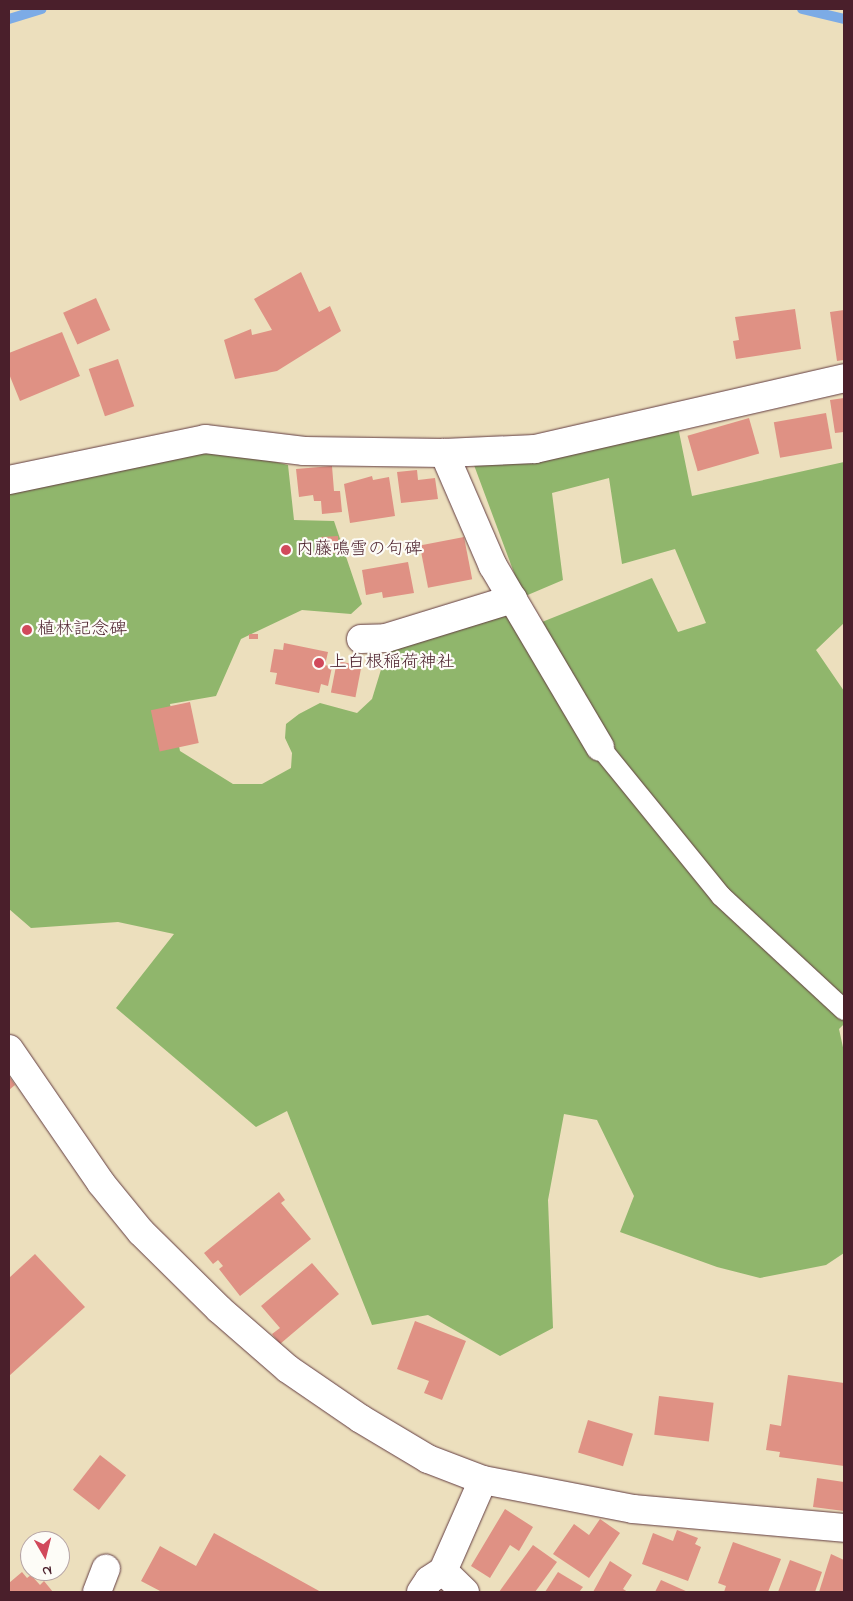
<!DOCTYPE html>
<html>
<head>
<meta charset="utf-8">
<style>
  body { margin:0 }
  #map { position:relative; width:853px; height:1601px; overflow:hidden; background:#ecdfbd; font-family:"Indie Flower","Klee One",sans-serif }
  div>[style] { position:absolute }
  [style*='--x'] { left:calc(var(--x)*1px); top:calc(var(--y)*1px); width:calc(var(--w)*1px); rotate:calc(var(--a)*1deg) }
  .forest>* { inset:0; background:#90b66c }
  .stream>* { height:10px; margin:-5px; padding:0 5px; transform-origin:5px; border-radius:5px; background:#7cabe6 }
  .building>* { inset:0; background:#df9184; transform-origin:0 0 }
  .roads { filter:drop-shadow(0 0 1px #623c41) drop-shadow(0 0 1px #623c41) }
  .lane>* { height:20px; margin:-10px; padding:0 10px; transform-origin:10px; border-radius:10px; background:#fff }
  .street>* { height:28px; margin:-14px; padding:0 14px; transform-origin:14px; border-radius:14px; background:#fff }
  .dots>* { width:14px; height:14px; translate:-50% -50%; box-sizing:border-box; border:2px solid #fdfcf7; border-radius:50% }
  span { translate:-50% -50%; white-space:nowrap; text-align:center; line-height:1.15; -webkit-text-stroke:4.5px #fdfcf7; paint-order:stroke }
  .poi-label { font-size:18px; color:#4a1f2b }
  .left { translate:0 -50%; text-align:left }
  .frame { position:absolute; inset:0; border:10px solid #4a1f2b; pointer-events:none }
  .north { position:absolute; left:20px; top:1531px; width:50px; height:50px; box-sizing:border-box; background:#fdfcf7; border:1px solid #b5a4a5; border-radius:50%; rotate:172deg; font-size:14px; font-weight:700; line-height:20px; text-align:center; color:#4a1f2b }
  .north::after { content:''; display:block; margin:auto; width:18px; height:22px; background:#d1495b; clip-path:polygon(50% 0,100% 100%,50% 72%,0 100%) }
</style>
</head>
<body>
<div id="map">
  <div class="forest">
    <i style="clip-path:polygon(678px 427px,692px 496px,844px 462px,844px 623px,816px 650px,844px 691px,844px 1024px,839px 1029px,844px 1052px,844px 1253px,826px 1265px,760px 1278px,717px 1267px,620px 1232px,634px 1196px,597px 1120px,564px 1114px,548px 1200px,553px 1328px,500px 1356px,428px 1315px,372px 1325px,287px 1111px,256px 1127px,116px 1008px,174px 934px,118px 922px,31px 928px,9px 909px,9px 487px,206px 445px,288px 465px,294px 520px,334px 521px,362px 604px,351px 614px,302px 610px,241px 639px,216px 696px,170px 704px,180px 751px,233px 784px,262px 784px,291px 768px,292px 753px,285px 738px,286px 724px,299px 714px,320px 703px,357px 713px,372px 699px,387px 650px,504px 610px,517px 632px,652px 578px,678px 632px,706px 623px,675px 549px,622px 564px,609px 478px,552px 493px,563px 580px,523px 597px,471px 457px)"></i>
  </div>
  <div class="stream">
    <i style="--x:802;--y:9;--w:43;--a:13.4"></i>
    <i style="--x:9;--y:19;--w:34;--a:-17"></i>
  </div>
  <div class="building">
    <i style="clip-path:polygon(301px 272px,319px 312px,330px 306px,341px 331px,277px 371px,235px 379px,224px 340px,251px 329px,252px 335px,272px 330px,254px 299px)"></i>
    <i style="left:96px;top:298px;width:35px;height:36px;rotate:66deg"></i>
    <i style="clip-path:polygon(795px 309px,801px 349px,736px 359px,733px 341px,739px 340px,735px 317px)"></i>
    <i style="clip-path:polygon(844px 310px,844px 360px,837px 361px,830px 312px)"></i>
    <i style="clip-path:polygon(62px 332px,80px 376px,20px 401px,9px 374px,9px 353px)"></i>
    <i style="left:118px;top:359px;width:50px;height:31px;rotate:71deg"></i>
    <i style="clip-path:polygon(844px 398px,844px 432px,835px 433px,830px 400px)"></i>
    <i style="left:826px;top:413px;width:36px;height:53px;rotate:80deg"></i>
    <i style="left:749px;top:418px;width:37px;height:64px;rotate:74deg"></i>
    <i style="clip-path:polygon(332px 466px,334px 491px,340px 491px,342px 512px,322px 514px,321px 501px,314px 501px,313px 495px,299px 497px,296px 469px)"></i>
    <i style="clip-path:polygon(417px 470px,418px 480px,435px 478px,438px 499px,401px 503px,397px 472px)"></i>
    <i style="clip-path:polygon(372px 476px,373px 480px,389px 477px,395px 516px,350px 523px,344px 484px)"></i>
    <i style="left:338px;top:536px;width:17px;height:17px;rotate:87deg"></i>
    <i style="left:464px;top:537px;width:43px;height:45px;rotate:79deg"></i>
    <i style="clip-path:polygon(408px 562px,414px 593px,383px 598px,382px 592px,366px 595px,362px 570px)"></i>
    <i style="left:249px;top:634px;width:9px;height:5px"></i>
    <i style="clip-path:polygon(284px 643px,328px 652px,325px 665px,332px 667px,328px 686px,321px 684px,319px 693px,275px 684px,277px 673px,270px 672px,274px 649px,283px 650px)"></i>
    <i style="left:337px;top:661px;width:25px;height:32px;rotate:11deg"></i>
    <i style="left:190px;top:702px;width:42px;height:40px;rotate:78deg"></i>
    <i style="clip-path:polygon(9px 1076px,15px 1085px,9px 1090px)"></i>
    <i style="clip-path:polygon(279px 1192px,285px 1200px,281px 1203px,311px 1239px,240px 1296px,219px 1269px,223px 1266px,218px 1260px,213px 1264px,204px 1253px)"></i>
    <i style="clip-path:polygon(35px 1254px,85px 1307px,9px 1376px,9px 1278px)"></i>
    <i style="clip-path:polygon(312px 1263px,339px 1294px,280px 1344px,272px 1334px,280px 1328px,261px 1306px)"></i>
    <i style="clip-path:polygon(415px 1321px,466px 1341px,442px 1400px,424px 1393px,429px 1381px,397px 1369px)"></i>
    <i style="clip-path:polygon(788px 1375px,844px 1383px,844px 1466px,779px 1457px,780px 1452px,766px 1450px,770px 1424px,781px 1426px)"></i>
    <i style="left:659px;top:1396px;width:55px;height:39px;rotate:7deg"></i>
    <i style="left:588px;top:1420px;width:47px;height:34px;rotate:17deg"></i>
    <i style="left:100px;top:1455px;width:33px;height:44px;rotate:38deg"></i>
    <i style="clip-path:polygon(817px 1478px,844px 1482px,844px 1511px,813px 1507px)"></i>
    <i style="clip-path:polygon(505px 1509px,533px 1527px,519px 1551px,510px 1545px,490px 1578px,471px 1566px)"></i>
    <i style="clip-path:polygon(600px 1519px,620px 1533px,589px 1578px,553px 1554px,574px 1524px,589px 1535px)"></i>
    <i style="clip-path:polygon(677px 1530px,698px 1538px,695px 1544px,701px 1547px,688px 1581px,642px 1564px,653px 1533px,673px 1541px)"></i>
    <i style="clip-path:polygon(214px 1533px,321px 1592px,162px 1592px,141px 1581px,160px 1546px,196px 1566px)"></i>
    <i style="clip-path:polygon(733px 1542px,781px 1559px,768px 1592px,724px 1592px,726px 1586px,718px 1583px)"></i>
    <i style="clip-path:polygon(533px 1545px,557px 1562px,535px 1592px,499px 1592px)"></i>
    <i style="clip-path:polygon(831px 1554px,844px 1560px,844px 1592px,819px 1592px)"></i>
    <i style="clip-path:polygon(790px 1560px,822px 1572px,815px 1592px,778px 1592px)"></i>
    <i style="clip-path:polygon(610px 1561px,632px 1575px,623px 1589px,628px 1592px,593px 1592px)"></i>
    <i style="clip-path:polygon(22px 1572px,27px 1578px,31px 1575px,40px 1585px,44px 1581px,53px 1592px,9px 1592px,9px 1583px)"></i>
    <i style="clip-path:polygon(558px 1572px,583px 1587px,579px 1592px,545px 1592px)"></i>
    <i style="clip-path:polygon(661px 1580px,688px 1592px,655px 1592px)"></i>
  </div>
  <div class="roads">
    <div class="lane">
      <i style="--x:600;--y:747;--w:192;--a:50.9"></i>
      <i style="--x:721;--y:896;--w:168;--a:42.8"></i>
    </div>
    <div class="street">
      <i style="--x:444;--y:453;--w:123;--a:66.6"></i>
      <i style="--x:493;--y:566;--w:210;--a:59.4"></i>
      <i style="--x:9;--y:480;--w:200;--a:-11.8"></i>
      <i style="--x:205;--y:439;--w:100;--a:6.9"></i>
      <i style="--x:304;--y:451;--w:140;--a:0.8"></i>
      <i style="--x:444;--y:453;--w:91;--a:-2.5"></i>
      <i style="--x:535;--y:449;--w:317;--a:-12.9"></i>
      <i style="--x:361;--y:639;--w:25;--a:-2"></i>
      <i style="--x:386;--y:638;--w:133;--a:-17.1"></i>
      <i style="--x:9;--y:1049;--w:163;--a:55.5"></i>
      <i style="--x:101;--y:1183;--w:63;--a:50.8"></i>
      <i style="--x:141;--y:1232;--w:110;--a:44.6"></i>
      <i style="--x:219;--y:1309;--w:91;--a:41"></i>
      <i style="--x:288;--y:1369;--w:88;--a:34.4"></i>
      <i style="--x:361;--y:1419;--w:78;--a:30.8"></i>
      <i style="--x:428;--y:1459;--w:59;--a:20.9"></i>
      <i style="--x:97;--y:1592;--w:25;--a:-69"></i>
      <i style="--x:421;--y:1592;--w:14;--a:-56"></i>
      <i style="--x:429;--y:1580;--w:17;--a:-33"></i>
      <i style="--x:465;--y:1592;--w:30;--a:-136"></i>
      <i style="--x:443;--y:1571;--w:99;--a:-66.3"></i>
      <i style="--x:483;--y:1480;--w:153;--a:10.9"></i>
      <i style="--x:633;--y:1509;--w:212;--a:5.1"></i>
    </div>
  </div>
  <div class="dots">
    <i style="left:286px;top:550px;background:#d1495b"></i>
    <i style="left:27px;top:630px;background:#d1495b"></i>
    <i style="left:319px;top:663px;background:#d1495b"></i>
  </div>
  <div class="poi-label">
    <span class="left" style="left:296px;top:550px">内藤鳴雪の句碑</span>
    <span class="left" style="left:37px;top:630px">植林記念碑</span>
    <span class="left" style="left:329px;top:663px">上白根稲荷神社</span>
  </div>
  <div class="frame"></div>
  <div class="north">N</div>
</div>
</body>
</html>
